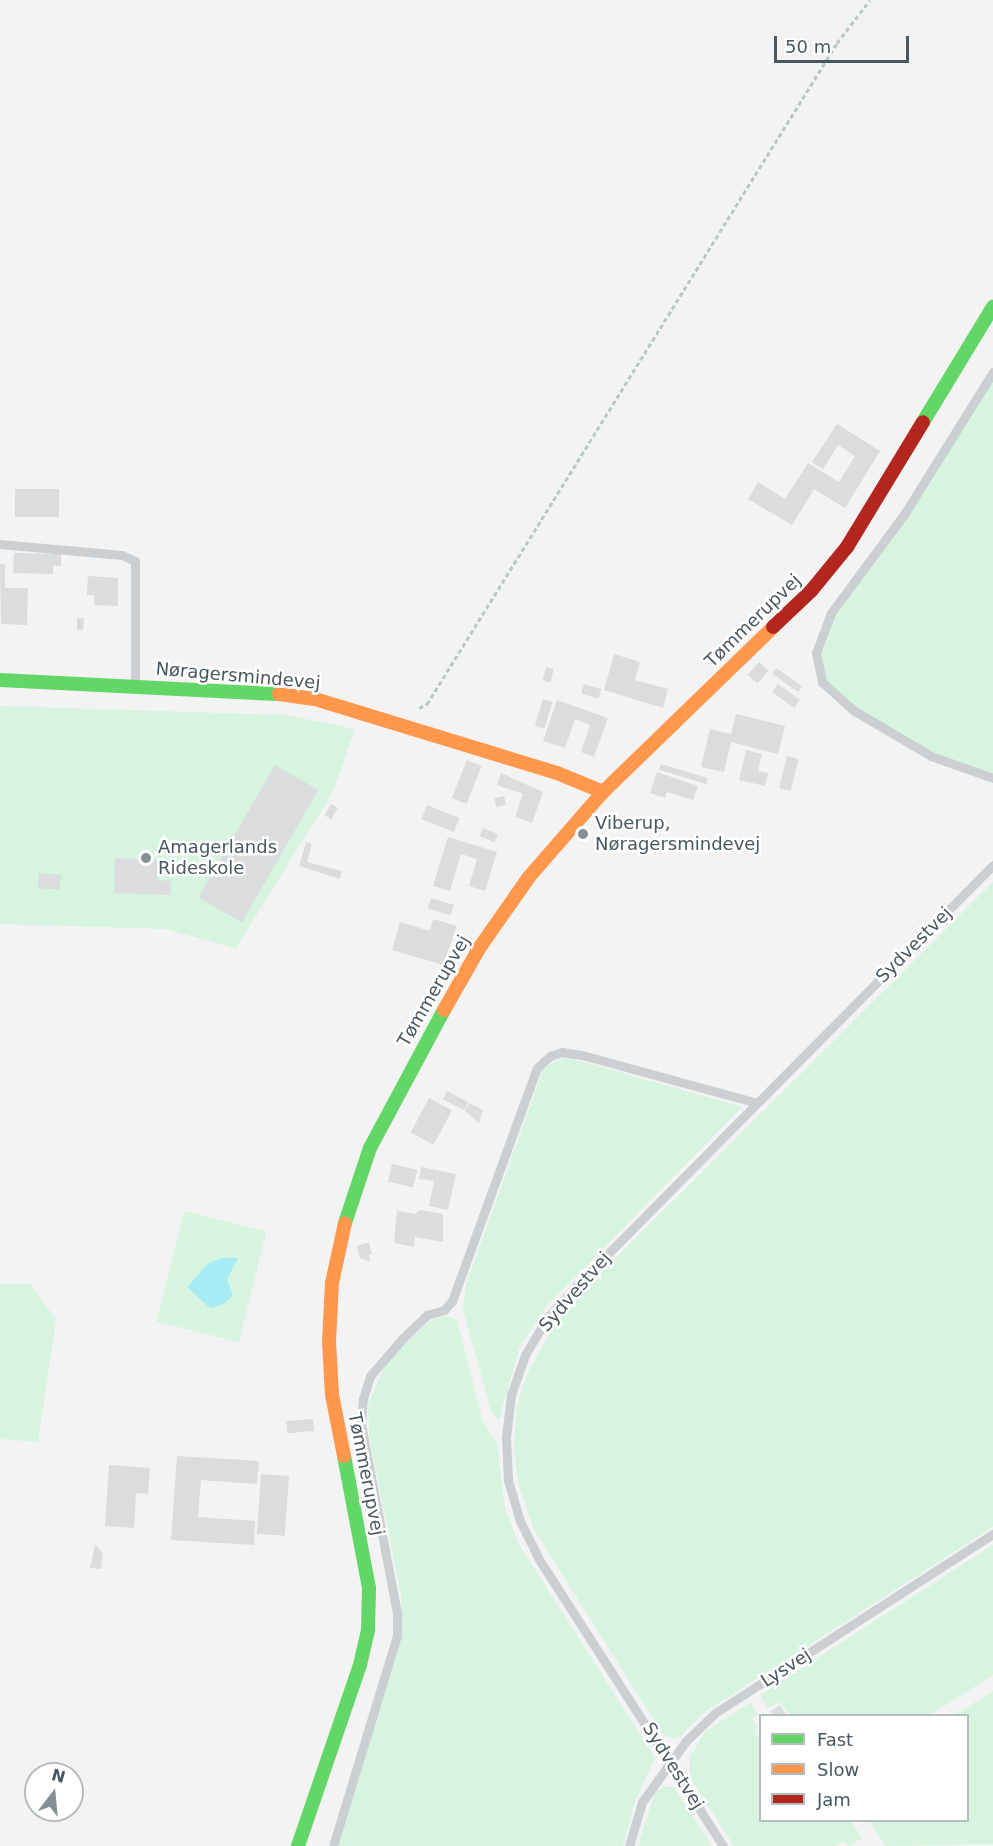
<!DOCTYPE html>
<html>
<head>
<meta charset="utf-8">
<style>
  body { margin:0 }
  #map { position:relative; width:993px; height:1846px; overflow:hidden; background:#f3f3f3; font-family:"DejaVu Sans",sans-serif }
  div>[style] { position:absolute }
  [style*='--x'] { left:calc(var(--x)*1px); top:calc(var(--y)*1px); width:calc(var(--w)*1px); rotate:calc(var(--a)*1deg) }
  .green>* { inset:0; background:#d6f4df; transform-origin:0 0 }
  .water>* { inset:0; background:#a7ebf4 }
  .building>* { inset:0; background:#dadcdd; transform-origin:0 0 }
  .path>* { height:3px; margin-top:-1.5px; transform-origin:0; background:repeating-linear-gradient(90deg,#b9c8c2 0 4.5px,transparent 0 7.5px) }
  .lane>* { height:9px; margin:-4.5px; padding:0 4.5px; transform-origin:4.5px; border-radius:4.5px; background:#cccfd2 }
  .fast>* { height:14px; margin:-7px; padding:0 7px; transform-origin:7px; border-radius:7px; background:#63d668 }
  .slow>* { height:14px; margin:-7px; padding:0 7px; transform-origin:7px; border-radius:7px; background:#ff974d }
  .jam>* { height:14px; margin:-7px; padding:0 7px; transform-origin:7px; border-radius:7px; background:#b3261e }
  .dots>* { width:16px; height:16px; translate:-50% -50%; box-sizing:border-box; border:3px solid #fff; border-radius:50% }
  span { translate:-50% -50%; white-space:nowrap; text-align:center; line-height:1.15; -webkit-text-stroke:5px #fff; paint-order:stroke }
  .street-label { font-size:18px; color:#475862 }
  .poi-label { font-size:18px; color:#475862 }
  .left { translate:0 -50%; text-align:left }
  .legend { position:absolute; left:759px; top:1714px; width:210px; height:108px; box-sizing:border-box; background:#fff; border:2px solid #b5bcc0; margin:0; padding:8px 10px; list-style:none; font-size:18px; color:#475862 }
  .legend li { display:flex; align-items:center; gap:12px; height:30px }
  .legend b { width:30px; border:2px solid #b5bcc0 }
  .north { position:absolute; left:24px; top:1762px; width:60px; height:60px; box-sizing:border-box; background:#fff; border:2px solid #b5bcc0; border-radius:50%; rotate:16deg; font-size:16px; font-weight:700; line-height:24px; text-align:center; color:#475862 }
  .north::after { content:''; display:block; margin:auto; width:21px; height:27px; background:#838e95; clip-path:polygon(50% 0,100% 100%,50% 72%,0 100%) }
  .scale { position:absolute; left:774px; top:36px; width:135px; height:27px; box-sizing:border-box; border:3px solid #475862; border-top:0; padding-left:8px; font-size:18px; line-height:21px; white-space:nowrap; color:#475862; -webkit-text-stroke:4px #fff; paint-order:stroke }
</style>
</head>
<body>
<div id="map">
  <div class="green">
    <i style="clip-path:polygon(993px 381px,993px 774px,930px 751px,856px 708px,836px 694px,824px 675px,821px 656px,834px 616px,904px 523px)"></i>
    <i style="clip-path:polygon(0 706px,286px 715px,355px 729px,333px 792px,236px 948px,165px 929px,0 924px)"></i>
    <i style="clip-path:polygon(993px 882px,993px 1527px,702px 1714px,682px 1735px,673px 1739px,662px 1733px,533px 1528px,518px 1483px,514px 1448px,516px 1409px,528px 1372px,563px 1311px)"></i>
    <i style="clip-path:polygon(566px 1057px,742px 1107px,547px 1306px,520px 1346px,499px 1420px,492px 1414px,463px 1310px,466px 1284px,544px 1067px)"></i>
    <i style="left:184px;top:1211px;width:85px;height:114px;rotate:14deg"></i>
    <i style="clip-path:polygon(0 1284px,31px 1284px,56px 1320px,38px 1442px,0 1439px)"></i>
    <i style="clip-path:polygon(445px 1316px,457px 1320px,483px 1422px,497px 1442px,504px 1504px,518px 1543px,655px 1758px,634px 1804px,623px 1846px,338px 1846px,402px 1636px,401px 1595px,369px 1435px,368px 1404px,388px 1360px,429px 1321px)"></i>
    <i style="clip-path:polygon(993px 1545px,993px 1675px,930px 1715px,790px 1715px,779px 1702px,768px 1708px,760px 1695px)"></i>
    <i style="clip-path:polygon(993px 1691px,993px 1844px,886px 1846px,869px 1821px,968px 1820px,968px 1716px,955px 1715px)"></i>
    <i style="clip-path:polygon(751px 1702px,757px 1714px,752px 1719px,757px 1727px,754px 1731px,760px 1739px,760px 1820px,851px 1821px,862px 1838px,850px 1846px,843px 1841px,835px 1846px,734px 1846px,690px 1777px,690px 1756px,706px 1731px)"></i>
    <i style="clip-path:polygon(664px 1787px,674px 1787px,712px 1846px,638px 1846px,655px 1792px)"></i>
  </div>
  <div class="water">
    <i style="clip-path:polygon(221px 1258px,238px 1258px,227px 1279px,233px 1296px,223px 1304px,210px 1308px,187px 1287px,209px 1263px)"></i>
  </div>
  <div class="building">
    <i style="clip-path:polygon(837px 424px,880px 451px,845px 508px,814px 489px,792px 525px,748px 499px,758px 482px,785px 499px,808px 463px,839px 482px,855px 456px,838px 445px,823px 469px,812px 462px)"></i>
    <i style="left:59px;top:489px;width:28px;height:44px;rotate:90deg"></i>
    <i style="clip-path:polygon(14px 553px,61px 554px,61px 566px,53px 566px,53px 574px,13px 573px)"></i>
    <i style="clip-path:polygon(0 564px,5px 564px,5px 588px,28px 588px,27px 625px,1px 624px)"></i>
    <i style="clip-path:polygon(88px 576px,118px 578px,118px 606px,94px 605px,94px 595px,87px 595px)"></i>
    <i style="clip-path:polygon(77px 618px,84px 618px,83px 630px,77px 630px)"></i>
    <i style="clip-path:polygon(614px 654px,640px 662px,635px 680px,668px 689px,663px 708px,604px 690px)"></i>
    <i style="left:759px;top:662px;width:13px;height:17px;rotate:42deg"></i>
    <i style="left:546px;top:667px;width:8px;height:14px;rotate:14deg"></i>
    <i style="left:776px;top:668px;width:32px;height:7px;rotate:35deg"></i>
    <i style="left:584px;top:684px;width:18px;height:10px;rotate:16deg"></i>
    <i style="left:778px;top:684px;width:27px;height:10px;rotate:36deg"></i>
    <i style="left:543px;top:699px;width:10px;height:28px;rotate:17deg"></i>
    <i style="clip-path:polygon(557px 700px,608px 718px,594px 757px,581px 752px,590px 725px,575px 719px,565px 748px,543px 741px)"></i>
    <i style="clip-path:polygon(736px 714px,785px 726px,778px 754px,731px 742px,724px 772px,701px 767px,710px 729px,731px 734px)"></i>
    <i style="clip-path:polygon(746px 750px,762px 754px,758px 771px,768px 773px,765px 786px,739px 780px)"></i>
    <i style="left:787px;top:756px;width:12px;height:33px;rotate:14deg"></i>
    <i style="left:467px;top:760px;width:16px;height:41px;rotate:22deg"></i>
    <i style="left:661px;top:764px;width:49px;height:6px;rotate:17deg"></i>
    <i style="left:275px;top:765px;width:50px;height:153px;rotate:30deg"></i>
    <i style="clip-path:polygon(657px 772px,698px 786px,693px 800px,667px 792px,665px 798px,650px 793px)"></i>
    <i style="clip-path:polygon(501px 773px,543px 792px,532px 823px,515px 817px,523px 794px,497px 785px)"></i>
    <i style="left:504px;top:796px;width:9px;height:10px;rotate:77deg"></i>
    <i style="left:331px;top:804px;width:8px;height:13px;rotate:30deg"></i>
    <i style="left:427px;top:805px;width:35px;height:15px;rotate:22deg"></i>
    <i style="left:483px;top:828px;width:16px;height:9px;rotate:22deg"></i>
    <i style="clip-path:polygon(448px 837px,497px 852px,485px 891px,469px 886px,477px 859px,461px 854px,450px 891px,433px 886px)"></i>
    <i style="clip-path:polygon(306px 842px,312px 844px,307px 862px,342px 871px,340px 879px,299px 866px)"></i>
    <i style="clip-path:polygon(115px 858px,159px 860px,158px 880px,171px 881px,171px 895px,114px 893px)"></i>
    <i style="left:39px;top:873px;width:22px;height:15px;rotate:5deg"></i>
    <i style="left:431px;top:898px;width:24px;height:11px;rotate:17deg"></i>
    <i style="clip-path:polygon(433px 919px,457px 926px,443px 965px,392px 950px,400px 922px,430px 931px)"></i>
    <i style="left:447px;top:1091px;width:24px;height:9px;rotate:28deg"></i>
    <i style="left:429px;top:1098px;width:26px;height:39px;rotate:28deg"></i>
    <i style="clip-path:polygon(469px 1103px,483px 1110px,479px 1123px,465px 1111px)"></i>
    <i style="left:392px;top:1164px;width:26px;height:18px;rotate:13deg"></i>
    <i style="clip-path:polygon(421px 1167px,456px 1174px,448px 1210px,429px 1206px,434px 1181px,419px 1179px)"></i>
    <i style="clip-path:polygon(420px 1210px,443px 1214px,443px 1242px,415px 1237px,414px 1247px,394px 1243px,397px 1211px,415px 1214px)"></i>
    <i style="clip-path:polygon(369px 1242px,372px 1254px,369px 1255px,370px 1262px,360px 1258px,357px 1246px)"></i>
    <i style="left:313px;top:1419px;width:12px;height:27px;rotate:85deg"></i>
    <i style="clip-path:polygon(177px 1456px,259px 1461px,257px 1484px,201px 1480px,198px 1517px,255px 1521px,254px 1545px,171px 1540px)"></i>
    <i style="clip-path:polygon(109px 1465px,150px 1468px,148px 1494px,136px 1493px,134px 1528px,105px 1526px)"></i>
    <i style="left:261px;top:1474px;width:28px;height:60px;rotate:4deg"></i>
    <i style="clip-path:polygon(95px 1545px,103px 1553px,101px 1569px,90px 1568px)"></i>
    <i style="clip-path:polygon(780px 1705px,787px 1716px,774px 1716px,771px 1711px)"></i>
  </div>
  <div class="path">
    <i style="--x:419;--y:708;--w:9;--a:-27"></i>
    <i style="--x:427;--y:704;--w:778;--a:-58.19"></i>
    <i style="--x:837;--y:43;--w:54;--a:-52.5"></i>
  </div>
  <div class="lane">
    <i style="--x:993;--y:372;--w:166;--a:122"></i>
    <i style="--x:905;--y:513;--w:124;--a:126.5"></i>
    <i style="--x:831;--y:613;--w:43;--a:110.6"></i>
    <i style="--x:816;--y:653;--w:30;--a:78"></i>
    <i style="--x:822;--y:682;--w:42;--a:42.1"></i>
    <i style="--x:853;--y:710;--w:91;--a:30.5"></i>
    <i style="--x:931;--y:756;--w:66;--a:19.5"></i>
    <i style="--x:0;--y:544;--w:122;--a:5.2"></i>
    <i style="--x:122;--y:555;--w:14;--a:25"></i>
    <i style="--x:135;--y:561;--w:123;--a:90"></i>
    <i style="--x:333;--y:1846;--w:220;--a:-73.1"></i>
    <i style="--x:397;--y:1636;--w:23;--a:-90"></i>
    <i style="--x:397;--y:1613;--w:191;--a:-100.8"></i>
    <i style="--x:361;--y:1425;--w:26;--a:-86"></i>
    <i style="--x:363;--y:1399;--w:24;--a:-73"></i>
    <i style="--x:370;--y:1376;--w:49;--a:-49.1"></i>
    <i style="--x:402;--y:1339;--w:35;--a:-44"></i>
    <i style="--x:427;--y:1315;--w:18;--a:-16"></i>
    <i style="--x:444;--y:1310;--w:12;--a:-48"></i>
    <i style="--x:452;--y:1301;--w:248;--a:-70"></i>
    <i style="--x:537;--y:1068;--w:18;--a:-43"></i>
    <i style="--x:550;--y:1056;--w:13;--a:-18"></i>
    <i style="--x:562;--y:1052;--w:20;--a:9"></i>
    <i style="--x:582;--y:1055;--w:181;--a:15.3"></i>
    <i style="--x:629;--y:1846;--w:46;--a:-73.5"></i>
    <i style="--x:642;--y:1802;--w:75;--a:-54.2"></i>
    <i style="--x:686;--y:1741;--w:40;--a:-44"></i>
    <i style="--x:715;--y:1713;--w:331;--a:-32.8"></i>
    <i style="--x:723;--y:1846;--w:341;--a:-122.7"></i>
    <i style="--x:539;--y:1559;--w:42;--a:-116.6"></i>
    <i style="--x:520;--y:1521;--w:43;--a:-106.3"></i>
    <i style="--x:508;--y:1480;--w:43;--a:-92.7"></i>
    <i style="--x:506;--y:1437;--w:42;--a:-83.2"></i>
    <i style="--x:511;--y:1395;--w:42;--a:-70.7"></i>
    <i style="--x:525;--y:1355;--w:43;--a:-59.3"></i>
    <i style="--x:547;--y:1318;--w:42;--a:-47.9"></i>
    <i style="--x:575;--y:1287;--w:594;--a:-45.27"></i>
  </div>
  <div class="fast">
    <i style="--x:923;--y:422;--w:135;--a:-58.7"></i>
    <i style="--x:0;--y:680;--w:279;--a:2.9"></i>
    <i style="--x:345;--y:1223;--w:79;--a:-71.6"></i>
    <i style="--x:370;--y:1148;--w:157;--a:-61.8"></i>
    <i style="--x:298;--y:1846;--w:191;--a:-71.1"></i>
    <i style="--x:360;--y:1665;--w:36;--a:-77"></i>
    <i style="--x:368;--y:1630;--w:42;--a:-88.6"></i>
    <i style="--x:369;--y:1588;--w:134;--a:-100.7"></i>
  </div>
  <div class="slow">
    <i style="--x:279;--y:694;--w:36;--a:8"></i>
    <i style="--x:315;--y:699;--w:253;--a:17"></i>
    <i style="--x:557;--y:773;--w:50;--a:22.4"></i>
    <i style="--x:444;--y:1010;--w:73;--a:-60.3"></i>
    <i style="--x:480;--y:947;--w:85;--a:-55"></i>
    <i style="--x:529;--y:877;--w:113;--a:-49"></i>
    <i style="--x:603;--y:792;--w:237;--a:-44.1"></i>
    <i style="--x:344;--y:1456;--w:62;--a:-101.1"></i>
    <i style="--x:332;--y:1395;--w:53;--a:-93.2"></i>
    <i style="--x:329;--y:1342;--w:59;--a:-87.1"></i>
    <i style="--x:332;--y:1283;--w:61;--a:-77.8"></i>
  </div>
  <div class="jam">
    <i style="--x:773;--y:627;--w:52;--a:-43.5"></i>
    <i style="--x:811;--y:591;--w:57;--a:-50.7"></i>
    <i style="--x:847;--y:547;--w:146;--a:-58.7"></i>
  </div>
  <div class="dots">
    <i style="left:583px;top:834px;background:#838e95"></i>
    <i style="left:146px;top:858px;background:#838e95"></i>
  </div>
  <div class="street-label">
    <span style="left:753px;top:621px;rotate:-44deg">Tømmerupvej</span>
    <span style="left:238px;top:676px;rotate:5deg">Nøragersmindevej</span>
    <span style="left:914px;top:945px;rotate:-45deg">Sydvestvej</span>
    <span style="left:434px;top:991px;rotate:-60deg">Tømmerupvej</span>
    <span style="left:575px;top:1292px;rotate:-49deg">Sydvestvej</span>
    <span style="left:366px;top:1474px;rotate:79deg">Tømmerupvej</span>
    <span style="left:786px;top:1668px;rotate:-33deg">Lysvej</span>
    <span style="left:673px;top:1766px;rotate:58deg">Sydvestvej</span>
  </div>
  <div class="poi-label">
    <span class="left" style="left:595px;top:834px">Viberup,<br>Nøragersmindevej</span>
    <span class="left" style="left:158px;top:858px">Amagerlands<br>Rideskole</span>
  </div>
  <ul class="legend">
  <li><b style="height:8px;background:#63d668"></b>Fast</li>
  <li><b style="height:8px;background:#ff974d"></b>Slow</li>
  <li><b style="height:8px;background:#b3261e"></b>Jam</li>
  </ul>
  <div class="north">N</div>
  <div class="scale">50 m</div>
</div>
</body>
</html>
